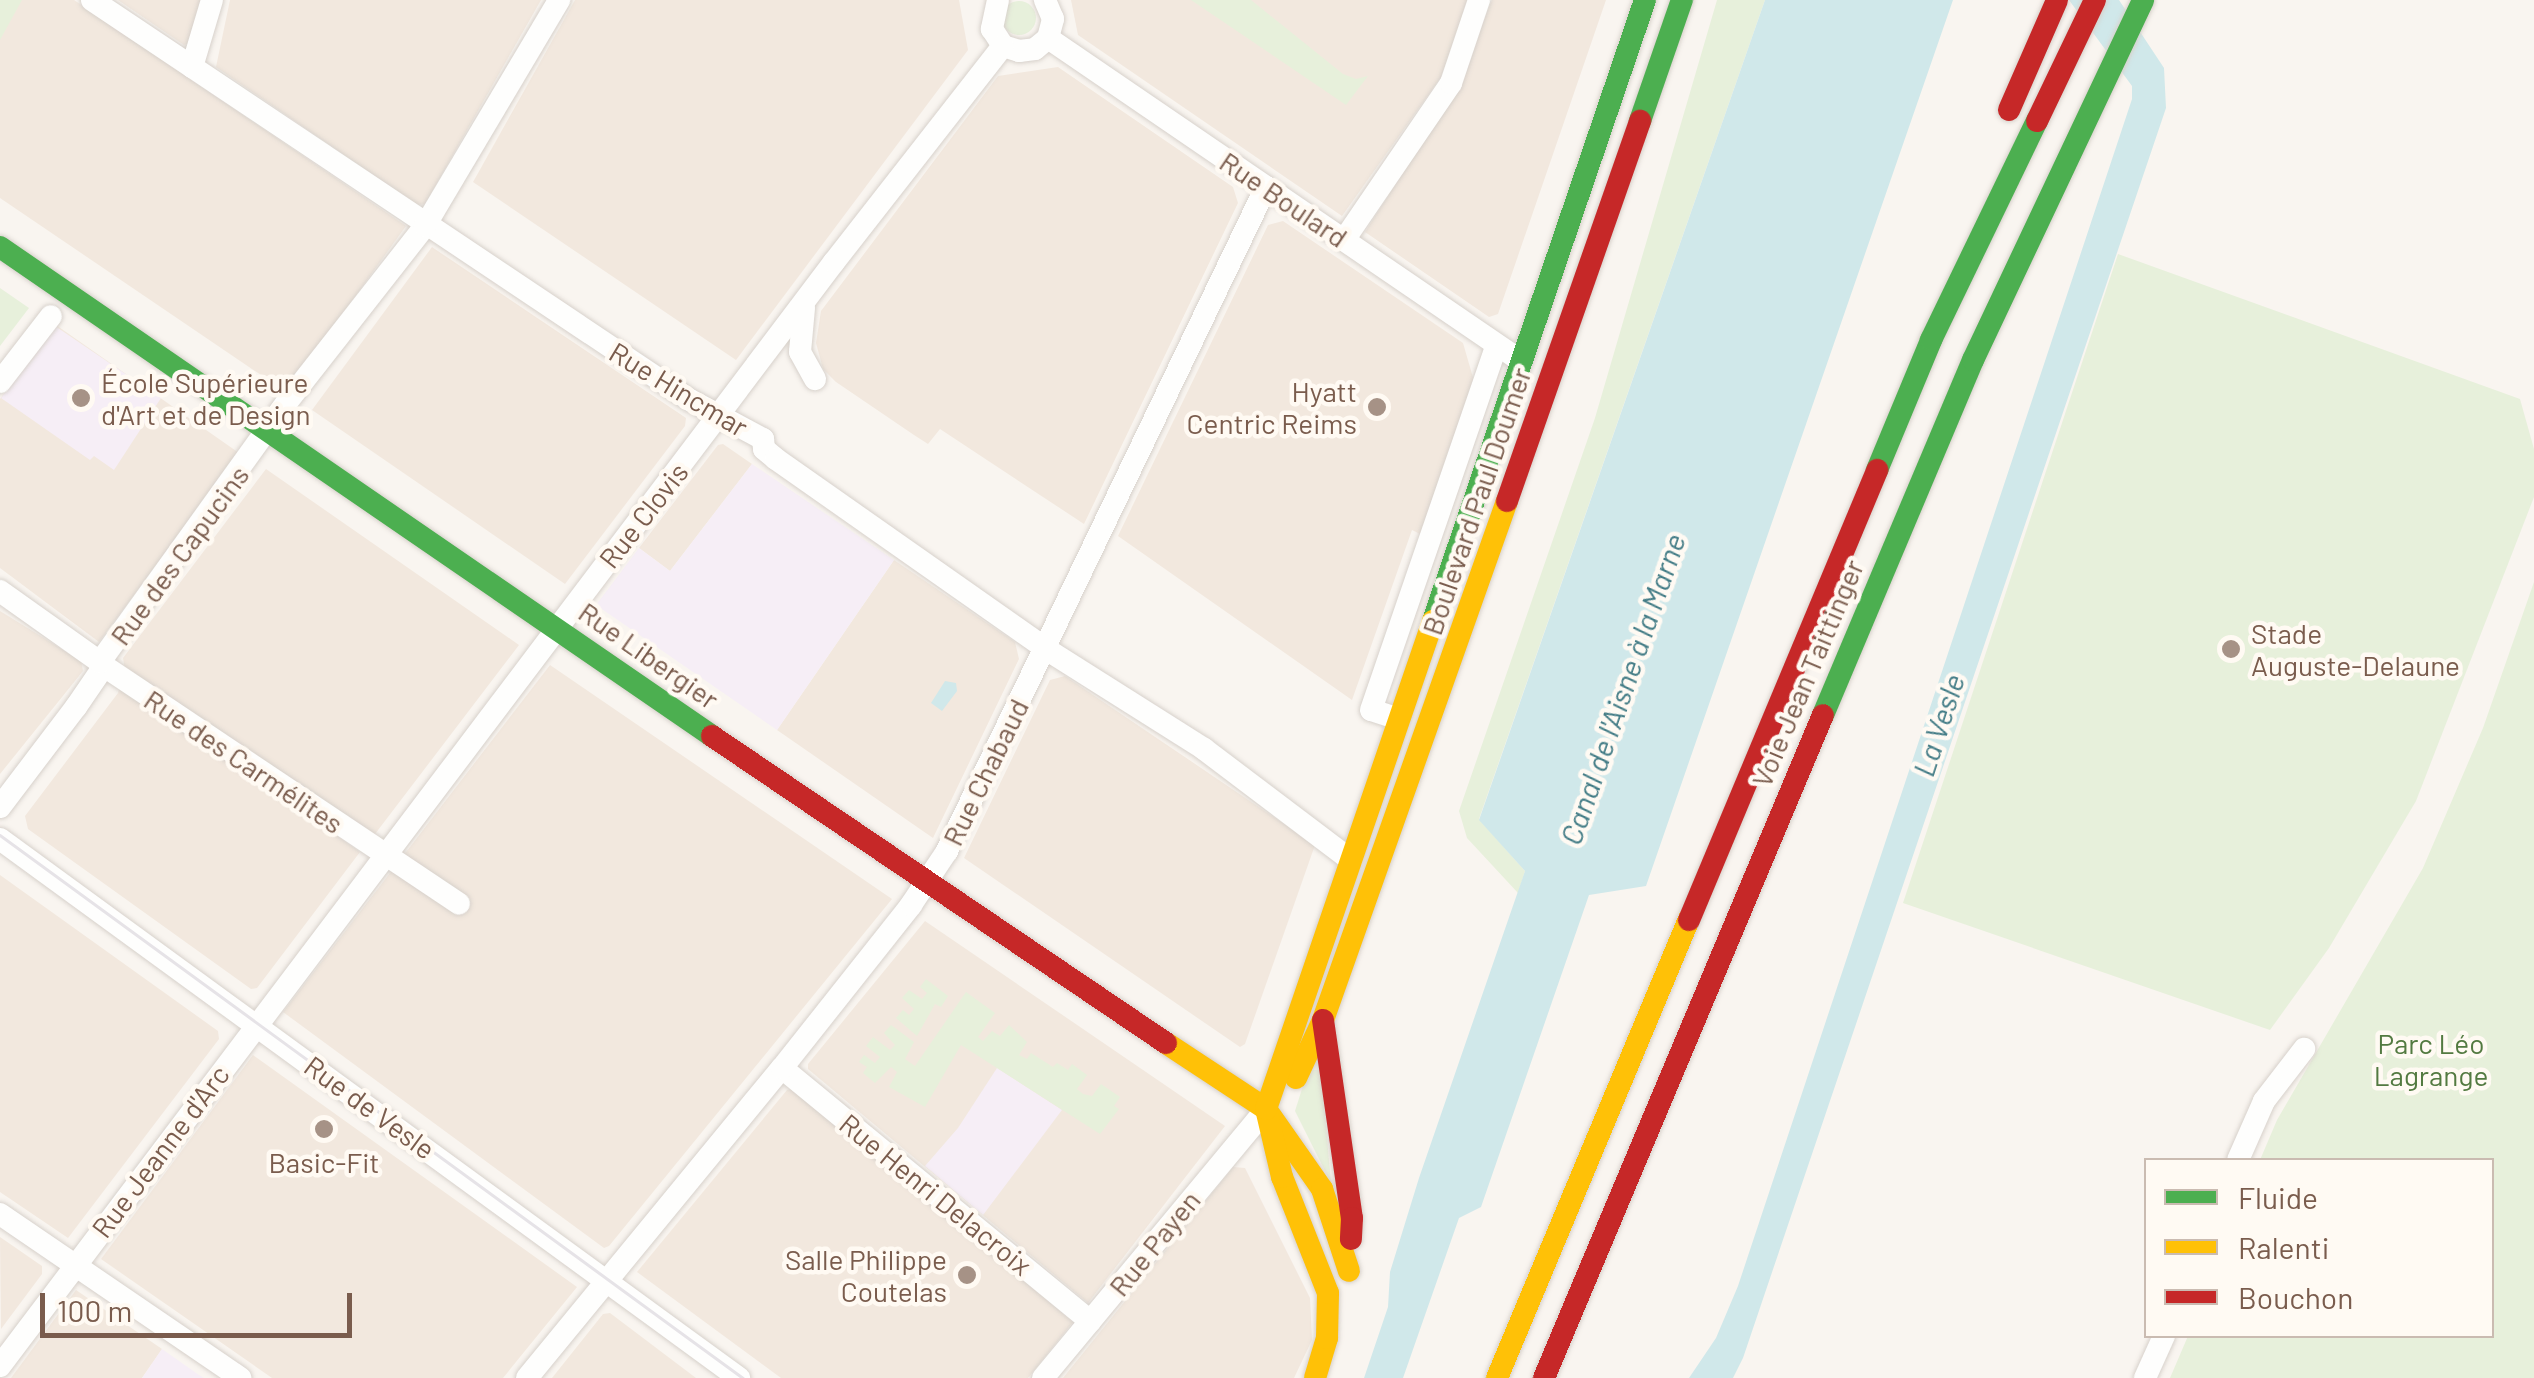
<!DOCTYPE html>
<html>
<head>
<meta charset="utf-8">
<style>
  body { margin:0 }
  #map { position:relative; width:2534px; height:1378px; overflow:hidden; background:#f9f5f0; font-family:Barlow,sans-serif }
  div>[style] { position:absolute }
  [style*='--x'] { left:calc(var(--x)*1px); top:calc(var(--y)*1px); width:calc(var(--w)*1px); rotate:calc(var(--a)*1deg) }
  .residential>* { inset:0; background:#f2e8de }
  .education>* { inset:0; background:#f6eef6 }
  .green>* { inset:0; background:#e7f0db }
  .round { border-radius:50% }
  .water>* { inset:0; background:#d0e8ea }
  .roads { filter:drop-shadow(0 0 2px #d7d1cb) drop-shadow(0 0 2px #d7d1cb) }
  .street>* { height:22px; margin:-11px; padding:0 11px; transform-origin:11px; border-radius:11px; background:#fefefd }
  .fast>* { height:22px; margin:-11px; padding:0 11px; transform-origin:11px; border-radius:11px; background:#4caf50 }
  .slow>* { height:22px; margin:-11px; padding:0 11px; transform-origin:11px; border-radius:11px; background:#ffc107 }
  .jam>* { height:22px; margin:-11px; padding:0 11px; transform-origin:11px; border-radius:11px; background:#c62828 }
  .tram>* { height:2.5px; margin:-1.25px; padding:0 1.25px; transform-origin:1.25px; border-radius:1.25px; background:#e6e3e7 }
  .dots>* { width:28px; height:28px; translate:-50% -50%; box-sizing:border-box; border:5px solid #fffaf3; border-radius:50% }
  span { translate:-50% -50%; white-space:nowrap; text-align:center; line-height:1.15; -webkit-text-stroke:9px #fffaf3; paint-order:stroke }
  .street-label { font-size:28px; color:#7a5c4d }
  .poi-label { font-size:28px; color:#7a5c4d }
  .left { translate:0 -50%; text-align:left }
  .right { translate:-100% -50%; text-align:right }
  .park-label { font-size:28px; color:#537a41 }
  .water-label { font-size:30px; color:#437c86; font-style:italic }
  .legend { position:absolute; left:2144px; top:1158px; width:350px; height:180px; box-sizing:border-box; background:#fffaf3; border:2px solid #cabbb1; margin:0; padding:12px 18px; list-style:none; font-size:30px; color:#7a5c4d }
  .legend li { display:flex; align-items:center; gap:20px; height:50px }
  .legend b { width:50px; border:2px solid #cabbb1 }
  .scale { position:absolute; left:40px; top:1293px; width:312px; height:45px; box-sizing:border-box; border:5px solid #7a5c4d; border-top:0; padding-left:12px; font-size:30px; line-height:35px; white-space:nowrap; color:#7a5c4d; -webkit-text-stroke:8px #fffaf3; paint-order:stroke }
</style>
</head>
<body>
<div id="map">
  <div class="residential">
    <i style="clip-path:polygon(0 0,74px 0,406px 226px,286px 392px,0 198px)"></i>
    <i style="clip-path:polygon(118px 0,203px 0,192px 42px,184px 45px)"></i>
    <i style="clip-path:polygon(230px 0,541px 0,425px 204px,417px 205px,216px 67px)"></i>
    <i style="clip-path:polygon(575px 0,959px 0,968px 50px,736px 360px,473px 182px)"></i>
    <i style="clip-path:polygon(1071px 0,1470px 0,1441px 77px,1342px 216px,1078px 35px)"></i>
    <i style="clip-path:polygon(1492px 0,1606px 0,1498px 314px,1489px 317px,1365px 232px,1452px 96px)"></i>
    <i style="clip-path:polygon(1058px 67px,1233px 187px,1238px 203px,1084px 524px,940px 429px,928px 444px,914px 435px,836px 382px,823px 369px,816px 343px,821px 311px,998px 76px)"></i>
    <i style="clip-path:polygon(1283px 221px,1463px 343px,1474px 381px,1422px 535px,1412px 530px,1352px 700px,1118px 536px,1268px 225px)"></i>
    <i style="clip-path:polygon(432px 247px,686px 418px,685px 426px,565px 584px,312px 410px)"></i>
    <i style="clip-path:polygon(56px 325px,239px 453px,99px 642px,0 568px,0 399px)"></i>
    <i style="clip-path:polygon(723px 444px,752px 464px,670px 571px,639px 548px,718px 445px)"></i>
    <i style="clip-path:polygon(266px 469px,519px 645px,372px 838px,335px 813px,333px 833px,360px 852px,257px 988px,251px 989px,28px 829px,25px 816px,118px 693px,125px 670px,123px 658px)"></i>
    <i style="clip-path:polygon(894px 560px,1015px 642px,1019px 659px,933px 838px,777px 730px)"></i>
    <i style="clip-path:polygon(0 611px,81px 661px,83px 671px,0 774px)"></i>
    <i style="clip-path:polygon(550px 665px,892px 899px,609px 1246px,604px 1248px,283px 1012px)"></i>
    <i style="clip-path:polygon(1065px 676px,1315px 845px,1245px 1044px,1240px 1047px,964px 858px,1050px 680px)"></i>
    <i style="clip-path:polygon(0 875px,218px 1031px,219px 1039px,68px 1238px,0 1192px)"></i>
    <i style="clip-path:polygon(925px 921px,1225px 1126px,1088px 1303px,808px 1069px,808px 1064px)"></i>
    <i style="clip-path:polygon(253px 1055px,577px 1287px,503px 1378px,272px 1378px,101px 1259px)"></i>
    <i style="clip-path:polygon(794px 1088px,1073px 1322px,1028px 1378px,781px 1378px,637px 1272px,787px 1090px)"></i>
    <i style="clip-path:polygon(1233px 1167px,1245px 1168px,1310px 1298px,1312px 1340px,1294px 1378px,1063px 1378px)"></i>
    <i style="clip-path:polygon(0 1237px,42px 1266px,42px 1274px,1px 1329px)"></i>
    <i style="clip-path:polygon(76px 1290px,162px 1349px,142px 1378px,11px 1378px)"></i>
    <i style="clip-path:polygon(610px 1313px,696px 1378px,552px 1378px,603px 1314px)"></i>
  </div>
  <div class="education">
    <i style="clip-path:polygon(55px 326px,161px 398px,114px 470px,94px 456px,90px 460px,1px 398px)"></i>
    <i style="clip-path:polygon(752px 464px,894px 560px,777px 730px,596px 605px,639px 548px,670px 571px)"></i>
    <i style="clip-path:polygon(997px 1068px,1062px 1110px,983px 1215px,925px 1166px,958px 1128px)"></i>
    <i style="clip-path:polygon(162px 1349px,199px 1375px,204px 1378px,142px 1378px)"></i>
  </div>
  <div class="green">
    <i style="clip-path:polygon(0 0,22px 0,0 40px)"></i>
    <i style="clip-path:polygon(1191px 0,1251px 0,1343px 74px,1356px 79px,1368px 76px,1346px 105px)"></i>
    <i style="clip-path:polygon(1717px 0,1765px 0,1479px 819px,1525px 871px,1518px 893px,1467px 838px,1459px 811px,1595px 418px)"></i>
    <i class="round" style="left:1002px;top:1px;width:34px;height:34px"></i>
    <i style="clip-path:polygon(2118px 254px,2520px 399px,2534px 449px,2534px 497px,2416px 801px,2329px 948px,2270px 1030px,1903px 903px)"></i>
    <i style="clip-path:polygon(0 288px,29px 308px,0 346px)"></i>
    <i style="clip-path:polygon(2534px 582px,2534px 1378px,2170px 1378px,2188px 1336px,2492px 1336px,2492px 1160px,2260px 1160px,2277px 1120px,2423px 868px,2483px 728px)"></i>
    <i style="clip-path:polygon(926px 979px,948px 996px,941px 1007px,935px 1004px,917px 1036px,896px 1018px,903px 1010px,909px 1015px,914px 1009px,902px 998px,909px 990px,922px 999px,927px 993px,920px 987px)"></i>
    <i style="clip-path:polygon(966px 992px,995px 1013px,978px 1037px,983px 1041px,992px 1031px,1000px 1036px,1009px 1025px,1027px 1042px,1019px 1055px,1027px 1059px,1031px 1053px,1053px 1067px,1057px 1063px,1068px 1070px,1072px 1064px,1087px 1075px,1077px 1089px,1083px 1094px,1092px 1096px,1101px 1084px,1120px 1097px,1114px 1106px,1119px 1109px,1100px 1134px,961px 1045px,925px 1107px,889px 1087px,897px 1072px,891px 1067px,875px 1083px,863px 1073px,867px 1067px,859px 1062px,864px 1055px,875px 1063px,880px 1057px,866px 1046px,873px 1037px,890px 1050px,895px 1045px,884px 1033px,891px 1025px,914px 1042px,905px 1059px,915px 1066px)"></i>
    <i style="clip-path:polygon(1308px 1070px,1321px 1070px,1331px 1183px,1295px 1111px)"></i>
  </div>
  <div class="water">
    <i style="clip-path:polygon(1765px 0,1953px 0,1646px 886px,1589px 895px,1481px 1207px,1459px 1218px,1403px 1378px,1364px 1378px,1388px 1307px,1390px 1272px,1419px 1178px,1525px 871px,1479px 820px)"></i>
    <i style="clip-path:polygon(2069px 0,2119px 0,2164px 68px,2166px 108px,1743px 1358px,1733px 1378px,1689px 1378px,1716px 1338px,1738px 1286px,2132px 99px,2132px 86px)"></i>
    <i style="clip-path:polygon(945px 681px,956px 683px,957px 691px,942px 711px,931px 703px)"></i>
  </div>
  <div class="roads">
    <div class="street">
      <i style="--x:92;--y:0;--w:719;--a:33.78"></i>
      <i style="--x:690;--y:400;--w:83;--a:28.1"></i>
      <i style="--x:763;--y:439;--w:10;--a:84"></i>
      <i style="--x:764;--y:449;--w:16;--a:40"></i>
      <i style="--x:776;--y:459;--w:330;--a:35.1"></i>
      <i style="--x:1046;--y:649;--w:187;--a:32.3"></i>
      <i style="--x:1204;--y:749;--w:184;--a:37.1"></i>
      <i style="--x:998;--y:0;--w:30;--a:102"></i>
      <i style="--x:992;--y:29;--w:20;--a:57"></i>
      <i style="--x:1003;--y:46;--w:17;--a:17"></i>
      <i style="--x:1019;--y:51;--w:16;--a:-7"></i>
      <i style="--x:1035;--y:49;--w:17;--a:-40"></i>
      <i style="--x:1048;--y:38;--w:20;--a:-75"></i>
      <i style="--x:1053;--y:19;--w:21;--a:-113"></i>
      <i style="--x:1048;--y:38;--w:573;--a:34.33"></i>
      <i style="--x:192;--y:67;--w:70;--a:-73.4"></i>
      <i style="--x:1344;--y:240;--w:190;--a:-55.7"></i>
      <i style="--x:1451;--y:83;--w:88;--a:-71.4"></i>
      <i style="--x:804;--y:308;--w:44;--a:95.2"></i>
      <i style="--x:800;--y:352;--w:31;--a:61"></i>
      <i style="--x:0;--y:382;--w:83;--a:-52.3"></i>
      <i style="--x:0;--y:591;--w:123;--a:35.4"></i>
      <i style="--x:104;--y:666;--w:427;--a:33.8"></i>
      <i style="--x:1399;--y:719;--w:29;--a:-162"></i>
      <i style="--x:1371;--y:710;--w:386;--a:-71"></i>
      <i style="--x:0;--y:807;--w:126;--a:-52.8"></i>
      <i style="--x:76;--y:707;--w:50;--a:-55.7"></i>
      <i style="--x:104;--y:666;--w:6;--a:-135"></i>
      <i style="--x:100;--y:662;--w:320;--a:-54.3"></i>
      <i style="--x:287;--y:402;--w:224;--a:-51.9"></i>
      <i style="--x:425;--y:226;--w:263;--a:-59.3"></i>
      <i style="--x:0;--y:839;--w:915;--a:36.11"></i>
      <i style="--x:782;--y:1068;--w:399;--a:39.4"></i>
      <i style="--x:2238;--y:1160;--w:64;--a:-66.2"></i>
      <i style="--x:2264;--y:1101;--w:66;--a:-52.4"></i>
      <i style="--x:0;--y:1214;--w:291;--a:34.3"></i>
      <i style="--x:0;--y:1366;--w:1384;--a:-52.93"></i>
      <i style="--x:834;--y:262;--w:274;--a:-52"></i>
      <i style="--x:527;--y:1378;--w:401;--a:-50.6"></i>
      <i style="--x:782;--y:1068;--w:208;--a:-51.6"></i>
      <i style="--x:911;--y:905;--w:65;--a:-56.3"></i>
      <i style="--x:947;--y:851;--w:737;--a:-64.34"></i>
      <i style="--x:1043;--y:1378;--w:349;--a:-50.3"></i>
      <i style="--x:2145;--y:1378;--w:46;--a:-65.7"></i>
    </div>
    <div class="fast">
      <i style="--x:1640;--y:121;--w:128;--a:-70.9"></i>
      <i style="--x:0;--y:247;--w:864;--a:34.48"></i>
      <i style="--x:1877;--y:470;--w:141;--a:-67.4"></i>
      <i style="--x:1931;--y:340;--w:243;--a:-64.2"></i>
      <i style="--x:1433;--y:621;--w:656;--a:-71.15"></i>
      <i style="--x:1823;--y:715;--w:385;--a:-67.1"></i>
      <i style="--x:1973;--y:360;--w:398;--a:-64.7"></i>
    </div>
    <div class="slow">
      <i style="--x:1166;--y:1043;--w:120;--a:33.4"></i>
      <i style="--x:1266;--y:1109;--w:98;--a:55"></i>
      <i style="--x:1322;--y:1189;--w:86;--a:71.8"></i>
      <i style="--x:1296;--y:1078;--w:64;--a:-65"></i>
      <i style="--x:1323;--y:1020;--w:551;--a:-70.48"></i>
      <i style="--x:1315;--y:1378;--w:42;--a:-73.3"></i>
      <i style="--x:1327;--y:1338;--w:45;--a:-88.7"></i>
      <i style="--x:1328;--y:1293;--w:125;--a:-111.6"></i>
      <i style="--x:1282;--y:1177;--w:70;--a:-103.2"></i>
      <i style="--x:1266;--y:1109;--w:516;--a:-71.11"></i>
      <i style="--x:1497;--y:1378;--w:497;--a:-67.3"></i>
    </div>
    <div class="jam">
      <i style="--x:2009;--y:110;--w:120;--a:-66.4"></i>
      <i style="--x:2037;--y:121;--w:134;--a:-64.4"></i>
      <i style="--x:1507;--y:501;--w:403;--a:-70.7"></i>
      <i style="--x:712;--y:736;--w:548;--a:34.07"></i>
      <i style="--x:1689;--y:920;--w:488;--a:-67.3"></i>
      <i style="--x:1323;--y:1020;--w:200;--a:81.7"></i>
      <i style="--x:1352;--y:1218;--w:21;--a:93"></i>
      <i style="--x:1544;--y:1378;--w:719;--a:-67.18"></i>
    </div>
  </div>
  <div class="tram">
    <i style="--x:0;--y:835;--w:920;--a:36.16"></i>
  </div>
  <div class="dots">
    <i style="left:81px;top:398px;background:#a69286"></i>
    <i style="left:1377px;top:407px;background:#a69286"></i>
    <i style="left:2231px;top:649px;background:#a69286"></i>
    <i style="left:324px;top:1129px;background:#a69286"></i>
    <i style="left:967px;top:1275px;background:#a69286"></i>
  </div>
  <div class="street-label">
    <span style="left:1284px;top:199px;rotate:34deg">Rue Boulard</span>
    <span style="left:679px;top:389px;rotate:31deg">Rue Hincmar</span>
    <span style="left:1476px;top:501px;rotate:-71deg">Boulevard Paul Doumer</span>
    <span style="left:643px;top:515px;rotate:-52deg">Rue Clovis</span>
    <span style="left:179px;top:555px;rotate:-54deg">Rue des Capucins</span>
    <span style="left:649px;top:655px;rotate:35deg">Rue Libergier</span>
    <span style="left:1807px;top:673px;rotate:-67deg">Voie Jean Taittinger</span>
    <span style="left:244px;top:761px;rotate:34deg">Rue des Carmélites</span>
    <span style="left:985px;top:772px;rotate:-64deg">Rue Chabaud</span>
    <span style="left:370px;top:1107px;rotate:36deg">Rue de Vesle</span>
    <span style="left:160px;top:1151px;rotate:-53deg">Rue Jeanne d'Arc</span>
    <span style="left:936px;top:1194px;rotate:39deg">Rue Henri Delacroix</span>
    <span style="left:1154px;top:1243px;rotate:-51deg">Rue Payen</span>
  </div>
  <div class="poi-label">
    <span class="left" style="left:101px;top:398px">École Supérieure<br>d'Art et de Design</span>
    <span class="right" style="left:1357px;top:407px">Hyatt<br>Centric Reims</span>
    <span class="left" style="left:2251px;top:649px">Stade<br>Auguste-Delaune</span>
    <span style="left:324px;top:1162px">Basic-Fit</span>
    <span class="right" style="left:947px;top:1275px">Salle Philippe<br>Coutelas</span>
  </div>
  <div class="park-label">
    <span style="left:2431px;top:1059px">Parc Léo<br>Lagrange</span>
  </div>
  <div class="water-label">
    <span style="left:1622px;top:689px;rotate:-71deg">Canal de l'Aisne à la Marne</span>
    <span style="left:1938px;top:725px;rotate:-72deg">La Vesle</span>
  </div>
  <ul class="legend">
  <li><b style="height:12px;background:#4caf50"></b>Fluide</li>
  <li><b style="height:12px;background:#ffc107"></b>Ralenti</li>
  <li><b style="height:12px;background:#c62828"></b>Bouchon</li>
  </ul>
  <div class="scale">100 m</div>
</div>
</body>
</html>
